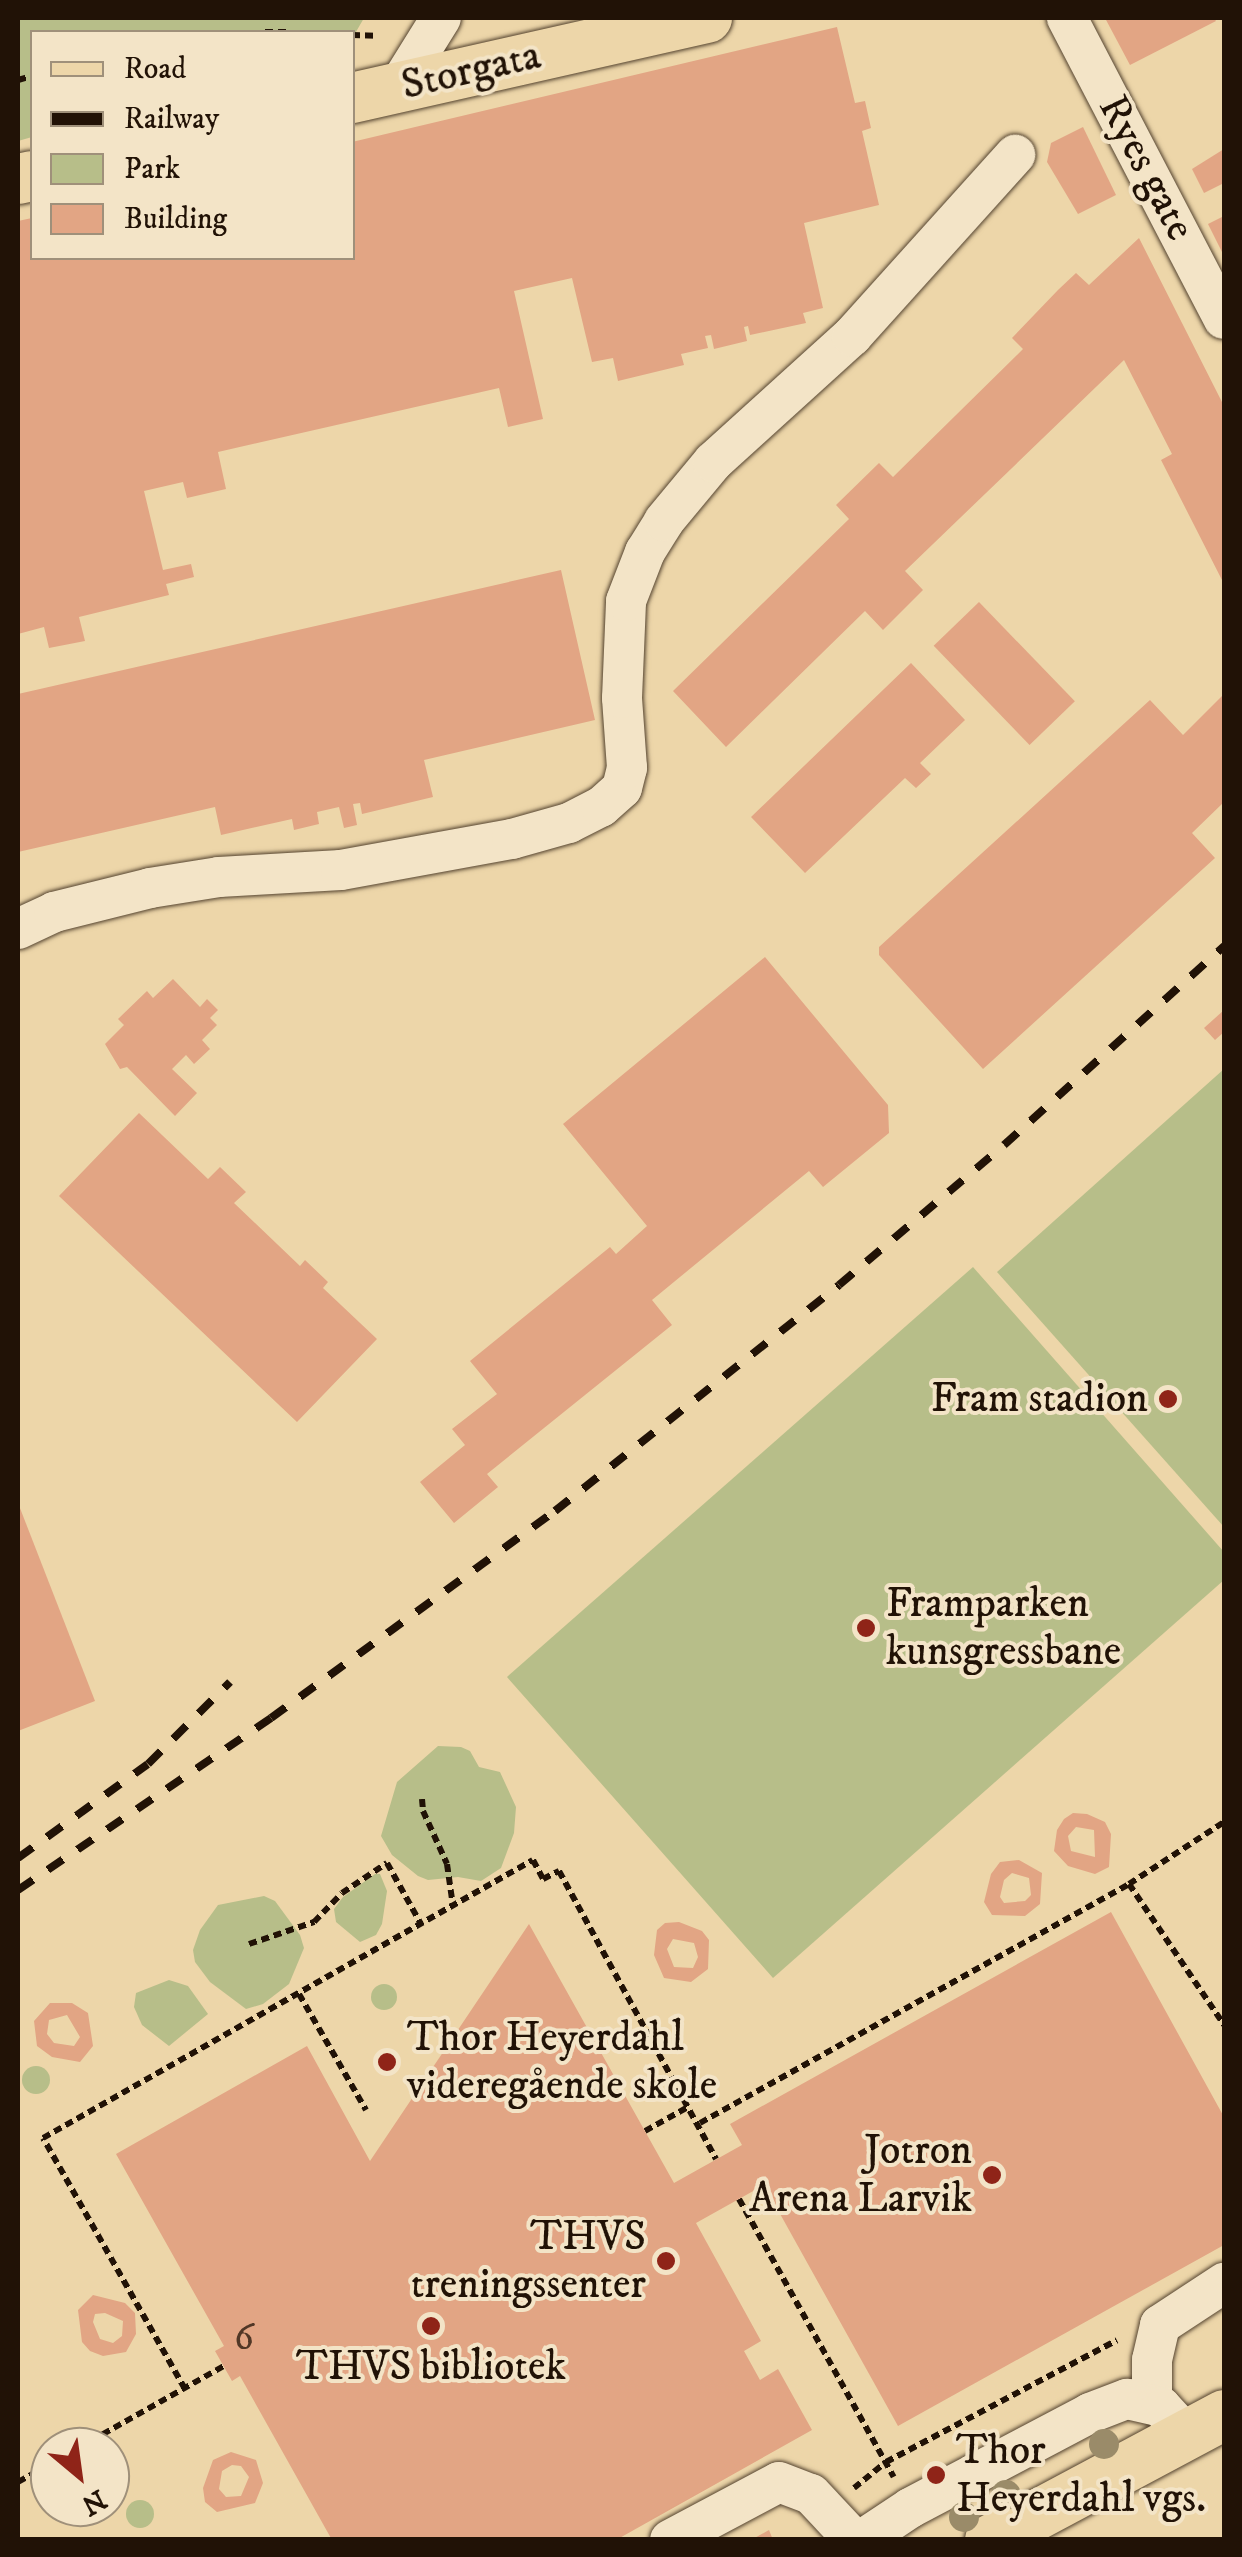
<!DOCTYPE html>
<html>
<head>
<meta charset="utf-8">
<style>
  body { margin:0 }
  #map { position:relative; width:1242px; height:2557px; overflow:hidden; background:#edd6a9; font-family:"IM FELL DW Pica",serif }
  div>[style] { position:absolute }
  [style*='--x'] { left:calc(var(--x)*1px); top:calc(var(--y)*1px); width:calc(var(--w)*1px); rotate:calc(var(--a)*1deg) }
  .green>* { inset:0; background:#b7be89 }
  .round { border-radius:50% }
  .building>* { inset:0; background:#e2a584; transform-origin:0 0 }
  .path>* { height:6px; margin-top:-3px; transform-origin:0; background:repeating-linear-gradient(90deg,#211206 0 8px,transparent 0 13px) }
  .roads { filter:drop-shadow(0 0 2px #54432f) drop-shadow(0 0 2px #54432f) }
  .minor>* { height:40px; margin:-20px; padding:0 20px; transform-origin:20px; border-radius:20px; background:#f3e4c7 }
  .major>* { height:50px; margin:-25px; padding:0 25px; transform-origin:25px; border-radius:25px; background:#edd6a9 }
  .rail>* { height:8px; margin-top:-4px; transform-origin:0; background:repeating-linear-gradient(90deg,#211206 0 18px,transparent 0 36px) }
  .trees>* { width:30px; height:30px; margin:-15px; border-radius:50%; background:#9a8b69 }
  .dots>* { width:28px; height:28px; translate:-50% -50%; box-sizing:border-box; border:5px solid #f3e4c7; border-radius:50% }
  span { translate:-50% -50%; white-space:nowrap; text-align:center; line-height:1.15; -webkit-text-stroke:8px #f3e4c7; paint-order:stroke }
  .number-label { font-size:38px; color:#513726 }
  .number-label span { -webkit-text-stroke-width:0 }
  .street-label { font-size:42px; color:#211206 }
  .poi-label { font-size:42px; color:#211206 }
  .right { translate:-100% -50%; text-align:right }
  .left { translate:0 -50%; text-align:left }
  .frame { position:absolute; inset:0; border:20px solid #211206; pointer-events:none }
  .legend { position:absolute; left:30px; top:30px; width:325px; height:230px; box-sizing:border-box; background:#f3e4c7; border:2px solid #9f907a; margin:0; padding:12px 18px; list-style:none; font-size:30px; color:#211206 }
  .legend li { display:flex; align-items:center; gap:20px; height:50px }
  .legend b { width:50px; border:2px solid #9f907a }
  .north { position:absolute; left:30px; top:2427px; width:100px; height:100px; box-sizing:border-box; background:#f3e4c7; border:2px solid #9f907a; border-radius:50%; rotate:151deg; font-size:28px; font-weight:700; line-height:40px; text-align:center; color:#211206 }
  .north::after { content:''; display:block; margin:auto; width:35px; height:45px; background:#8f2418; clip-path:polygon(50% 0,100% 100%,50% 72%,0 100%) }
</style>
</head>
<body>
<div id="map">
  <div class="green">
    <i style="clip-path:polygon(18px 18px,364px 18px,353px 37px,352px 32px,32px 32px,32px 137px,18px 141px)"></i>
    <i style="clip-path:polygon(1224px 1069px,1224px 1527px,997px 1272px)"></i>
    <i style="clip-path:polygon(973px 1267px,1224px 1552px,1224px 1580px,773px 1978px,507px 1677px)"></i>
    <i style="clip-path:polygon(438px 1746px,461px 1747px,470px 1751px,479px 1767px,500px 1772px,516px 1807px,514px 1833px,501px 1868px,481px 1881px,458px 1877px,428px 1880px,418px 1876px,392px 1855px,381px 1836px,397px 1782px)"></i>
    <i style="clip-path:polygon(375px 1874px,380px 1874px,387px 1891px,382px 1924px,376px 1935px,360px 1942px,336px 1922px,334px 1909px,343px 1897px)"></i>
    <i style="clip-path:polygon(264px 1896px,275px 1901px,300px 1935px,304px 1948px,289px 1984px,263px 2004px,246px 2009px,210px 1982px,195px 1962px,193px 1950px,200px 1930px,218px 1905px)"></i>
    <i style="clip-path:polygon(169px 1980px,188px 1986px,208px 2014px,169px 2046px,142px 2025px,134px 2007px,136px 1993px)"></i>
    <i class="round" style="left:371px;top:1984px;width:26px;height:26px"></i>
    <i class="round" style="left:22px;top:2066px;width:28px;height:28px"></i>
    <i class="round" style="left:126px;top:2500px;width:28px;height:28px"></i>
  </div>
  <div class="building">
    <i style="clip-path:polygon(1105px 18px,1214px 18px,1216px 21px,1130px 65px)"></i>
    <i style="clip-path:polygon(837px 27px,855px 103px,865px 101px,871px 128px,862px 131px,879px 205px,804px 223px,823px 308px,803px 313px,806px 323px,750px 335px,748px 326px,744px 327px,747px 341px,714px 349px,711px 335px,705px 336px,708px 348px,681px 354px,684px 365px,618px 381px,613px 358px,592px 362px,572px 278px,514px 291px,543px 419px,508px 427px,499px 388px,218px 452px,226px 489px,187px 498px,183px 482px,144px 491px,163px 570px,191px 564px,194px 577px,166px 584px,169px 595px,79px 617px,85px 641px,49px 648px,44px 627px,18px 634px,18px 221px,32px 218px,32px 258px,352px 258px,352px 142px)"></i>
    <i style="clip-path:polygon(1083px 127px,1116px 195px,1078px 214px,1047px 162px,1051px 143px)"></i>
    <i style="clip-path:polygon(1224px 149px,1224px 183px,1204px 193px,1192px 169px)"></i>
    <i style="clip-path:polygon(1224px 216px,1224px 256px,1208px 224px)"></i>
    <i style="clip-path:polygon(1139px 238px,1224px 406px,1224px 584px,1161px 460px,1172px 454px,1124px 360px,905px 571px,923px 590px,883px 630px,865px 611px,726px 747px,673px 691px,849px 519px,836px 505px,879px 463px,893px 477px,1023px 349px,1012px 338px,1058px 290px,1076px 273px,1089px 285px)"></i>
    <i style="clip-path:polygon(561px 570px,595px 720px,424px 760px,433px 797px,362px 814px,360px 803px,353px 804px,357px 825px,344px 828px,339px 807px,317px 812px,319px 824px,294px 830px,292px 819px,221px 835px,215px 807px,18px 852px,18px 694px)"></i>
    <i style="left:979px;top:602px;width:138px;height:63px;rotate:46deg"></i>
    <i style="clip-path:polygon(911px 663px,965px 720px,920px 763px,931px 774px,916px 788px,905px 778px,805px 873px,751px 817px)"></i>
    <i style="clip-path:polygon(1224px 694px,1224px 802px,1192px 833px,1215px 858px,983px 1069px,879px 955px,879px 947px,1150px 700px,1183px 735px)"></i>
    <i style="clip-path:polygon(765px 957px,888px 1105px,889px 1133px,823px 1187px,809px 1171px,652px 1300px,672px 1325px,487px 1474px,498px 1487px,454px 1523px,420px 1482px,465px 1445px,452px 1429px,497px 1394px,470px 1361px,610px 1247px,616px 1254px,647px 1226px,563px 1124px)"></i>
    <i style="clip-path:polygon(173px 979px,200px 1007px,207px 999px,218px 1010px,210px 1018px,217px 1025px,202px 1040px,210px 1049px,194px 1064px,186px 1055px,172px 1069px,197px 1093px,175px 1116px,127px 1067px,120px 1069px,105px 1044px,124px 1025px,118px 1019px,147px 991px,153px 998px)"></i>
    <i style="clip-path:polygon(1224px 1010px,1224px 1032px,1215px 1040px,1204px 1028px)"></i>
    <i style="clip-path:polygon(139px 1113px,208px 1179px,220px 1167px,246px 1192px,234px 1203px,300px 1266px,305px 1260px,328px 1282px,323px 1288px,377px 1339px,297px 1422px,59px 1196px)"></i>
    <i style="clip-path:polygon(18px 1503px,95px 1701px,18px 1731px)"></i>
    <i style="clip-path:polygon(evenodd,1087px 1814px,1105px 1822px,1111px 1834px,1109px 1867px,1095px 1874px,1068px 1866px,1054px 1851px,1057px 1830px,1064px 1819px,1073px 1813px,1087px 1814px,1076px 1827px,1094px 1830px,1095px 1857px,1071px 1851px,1068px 1836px,1076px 1827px)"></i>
    <i style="clip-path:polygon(evenodd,1019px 1860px,1042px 1873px,1040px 1904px,1025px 1916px,992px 1915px,984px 1902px,991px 1874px,1000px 1862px,1019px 1860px,1012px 1873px,1029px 1878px,1031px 1895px,1025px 1901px,1004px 1903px,1000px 1897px,1004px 1880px,1012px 1873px)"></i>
    <i style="clip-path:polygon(1111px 1912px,1224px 2117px,1224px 2245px,898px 2426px,764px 2185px,696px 2223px,761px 2341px,744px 2351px,760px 2380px,778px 2369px,812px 2430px,616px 2540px,332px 2540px,240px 2376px,232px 2381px,215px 2351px,224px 2346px,116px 2154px,307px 2046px,370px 2161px,529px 1924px,674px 2183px,742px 2145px,730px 2124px)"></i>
    <i style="clip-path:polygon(evenodd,679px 1922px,702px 1931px,709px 1940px,708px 1969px,691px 1982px,664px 1978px,654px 1955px,657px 1930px,665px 1923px,679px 1922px,673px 1939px,694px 1943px,698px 1957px,693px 1968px,674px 1967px,667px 1949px,673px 1939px)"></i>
    <i style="clip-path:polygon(evenodd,50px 2003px,72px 2003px,88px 2013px,93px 2046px,80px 2062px,52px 2057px,37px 2046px,34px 2021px,50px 2003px,67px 2015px,80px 2037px,74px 2046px,54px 2043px,47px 2034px,49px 2020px,67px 2015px)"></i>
    <i style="clip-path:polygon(evenodd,93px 2295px,125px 2303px,135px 2313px,136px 2334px,126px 2352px,103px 2356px,90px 2351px,82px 2342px,78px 2310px,93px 2295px,105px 2313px,123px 2321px,122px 2336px,113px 2343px,100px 2339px,93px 2322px,95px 2314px,105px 2313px)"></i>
    <i style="clip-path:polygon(evenodd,231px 2452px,256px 2460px,263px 2483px,255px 2503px,217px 2512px,205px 2502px,203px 2488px,213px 2460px,231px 2452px,232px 2465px,241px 2466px,249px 2477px,241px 2496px,226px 2497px,219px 2489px,222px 2471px,232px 2465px)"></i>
    <i style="clip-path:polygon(769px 2530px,773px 2540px,751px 2540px)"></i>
  </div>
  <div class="path">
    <i style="--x:265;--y:32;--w:25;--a:0"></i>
    <i style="--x:352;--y:35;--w:24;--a:2"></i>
    <i style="--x:18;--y:80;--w:15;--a:-16"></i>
    <i style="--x:422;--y:1799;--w:12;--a:85"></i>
    <i style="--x:423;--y:1811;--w:58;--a:65.6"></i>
    <i style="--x:447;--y:1864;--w:42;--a:81.9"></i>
    <i style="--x:1129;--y:1884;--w:170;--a:56"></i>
    <i style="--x:249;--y:1944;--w:69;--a:-18.7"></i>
    <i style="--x:314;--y:1922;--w:40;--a:-46"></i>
    <i style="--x:342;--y:1893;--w:54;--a:-33.7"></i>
    <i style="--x:387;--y:1863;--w:70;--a:60.9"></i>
    <i style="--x:299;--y:1994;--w:134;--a:60"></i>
    <i style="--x:700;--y:2123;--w:491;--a:-29.1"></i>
    <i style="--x:1129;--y:1884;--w:113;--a:-33.1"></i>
    <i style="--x:645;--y:2131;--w:51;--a:-29.1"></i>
    <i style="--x:739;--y:2199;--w:318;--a:60.9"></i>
    <i style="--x:185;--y:2389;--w:288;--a:-119.5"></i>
    <i style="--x:43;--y:2138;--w:563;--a:-29.57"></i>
    <i style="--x:533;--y:1860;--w:21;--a:62"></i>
    <i style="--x:543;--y:1879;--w:18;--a:-27"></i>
    <i style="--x:559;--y:1871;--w:328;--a:61.4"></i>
    <i style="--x:80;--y:2447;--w:165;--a:-29.4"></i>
    <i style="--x:18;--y:2482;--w:37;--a:-29"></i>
    <i style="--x:854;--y:2488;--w:41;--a:-39.1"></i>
    <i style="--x:886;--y:2462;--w:261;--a:-27.8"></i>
  </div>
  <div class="roads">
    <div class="minor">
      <i style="--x:1067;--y:18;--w:339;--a:62.5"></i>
      <i style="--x:398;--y:87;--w:81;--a:-58.1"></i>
      <i style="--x:18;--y:929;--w:40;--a:-25"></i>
      <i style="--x:54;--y:912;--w:99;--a:-14"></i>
      <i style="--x:150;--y:888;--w:70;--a:-9.1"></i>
      <i style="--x:219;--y:877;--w:122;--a:-3.3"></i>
      <i style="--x:341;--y:870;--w:174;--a:-10.3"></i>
      <i style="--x:512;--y:839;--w:59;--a:-15.7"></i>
      <i style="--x:569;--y:823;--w:36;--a:-27"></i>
      <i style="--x:601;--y:807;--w:28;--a:-42"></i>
      <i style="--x:622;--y:788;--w:21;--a:-76"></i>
      <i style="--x:627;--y:768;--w:70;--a:-94.1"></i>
      <i style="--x:622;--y:698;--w:97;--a:-87.6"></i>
      <i style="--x:626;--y:601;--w:53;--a:-68.8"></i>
      <i style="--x:645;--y:552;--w:36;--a:-58"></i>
      <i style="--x:664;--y:521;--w:77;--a:-50.3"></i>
      <i style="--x:713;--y:462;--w:188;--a:-42.2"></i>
      <i style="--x:852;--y:336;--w:244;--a:-48"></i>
      <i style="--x:1152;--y:2402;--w:42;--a:-90"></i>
      <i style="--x:1152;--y:2360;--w:36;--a:-77"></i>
      <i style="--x:1160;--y:2325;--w:77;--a:-33.3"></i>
      <i style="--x:670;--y:2540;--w:123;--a:-28"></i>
      <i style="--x:779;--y:2482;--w:34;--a:21"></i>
      <i style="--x:811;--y:2494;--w:63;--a:46.9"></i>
      <i style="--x:862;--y:2540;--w:58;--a:-33.7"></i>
      <i style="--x:910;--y:2508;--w:204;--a:-27.8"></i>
      <i style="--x:1090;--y:2413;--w:40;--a:-21"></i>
      <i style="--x:1127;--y:2399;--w:35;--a:13"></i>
      <i style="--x:1161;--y:2407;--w:38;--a:47"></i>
    </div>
    <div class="major">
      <i style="--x:352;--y:98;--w:364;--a:-12.7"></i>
      <i style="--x:18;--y:179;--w:14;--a:-12"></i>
      <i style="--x:990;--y:2540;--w:265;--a:-28.1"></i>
    </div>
  </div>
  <div class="rail">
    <i style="--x:18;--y:1858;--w:160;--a:-35.9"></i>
    <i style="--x:148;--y:1764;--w:116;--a:-45"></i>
    <i style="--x:18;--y:1890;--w:306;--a:-34.2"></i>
    <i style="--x:271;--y:1718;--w:351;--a:-36.1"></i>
    <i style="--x:555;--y:1511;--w:363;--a:-38.5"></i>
    <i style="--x:839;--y:1285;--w:216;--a:-40.3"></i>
    <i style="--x:1004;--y:1145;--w:297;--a:-42.1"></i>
  </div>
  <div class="trees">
    <i style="left:1104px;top:2444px"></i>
    <i style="left:1006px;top:2495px"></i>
    <i style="left:964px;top:2517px"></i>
  </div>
  <div class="dots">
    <i style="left:1168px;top:1399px;background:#8f2418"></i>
    <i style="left:866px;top:1628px;background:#8f2418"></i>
    <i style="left:387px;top:2062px;background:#8f2418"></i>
    <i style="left:992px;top:2175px;background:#8f2418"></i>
    <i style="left:666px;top:2261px;background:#8f2418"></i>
    <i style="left:431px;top:2326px;background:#8f2418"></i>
    <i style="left:936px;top:2475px;background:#8f2418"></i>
  </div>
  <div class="number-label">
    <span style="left:244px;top:2339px">6</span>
  </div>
  <div class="street-label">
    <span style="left:471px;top:71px;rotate:-13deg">Storgata</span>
    <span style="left:1146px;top:168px;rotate:62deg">Ryes gate</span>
  </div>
  <div class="poi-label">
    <span class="right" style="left:1148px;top:1399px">Fram stadion</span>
    <span class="left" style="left:886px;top:1628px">Framparken<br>kunsgressbane</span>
    <span class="left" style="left:407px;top:2062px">Thor Heyerdahl<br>videregående skole</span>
    <span class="right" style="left:972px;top:2175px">Jotron<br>Arena Larvik</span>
    <span class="right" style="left:646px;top:2261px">THVS<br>treningssenter</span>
    <span style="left:431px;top:2367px">THVS bibliotek</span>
    <span class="left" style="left:956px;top:2475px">Thor<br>Heyerdahl vgs.</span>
  </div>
  <div class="frame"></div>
  <ul class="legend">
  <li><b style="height:12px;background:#edd6a9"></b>Road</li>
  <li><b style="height:12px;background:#211206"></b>Railway</li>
  <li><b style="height:28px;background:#b7be89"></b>Park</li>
  <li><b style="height:28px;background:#e2a584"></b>Building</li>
  </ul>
  <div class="north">N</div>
</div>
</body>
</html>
